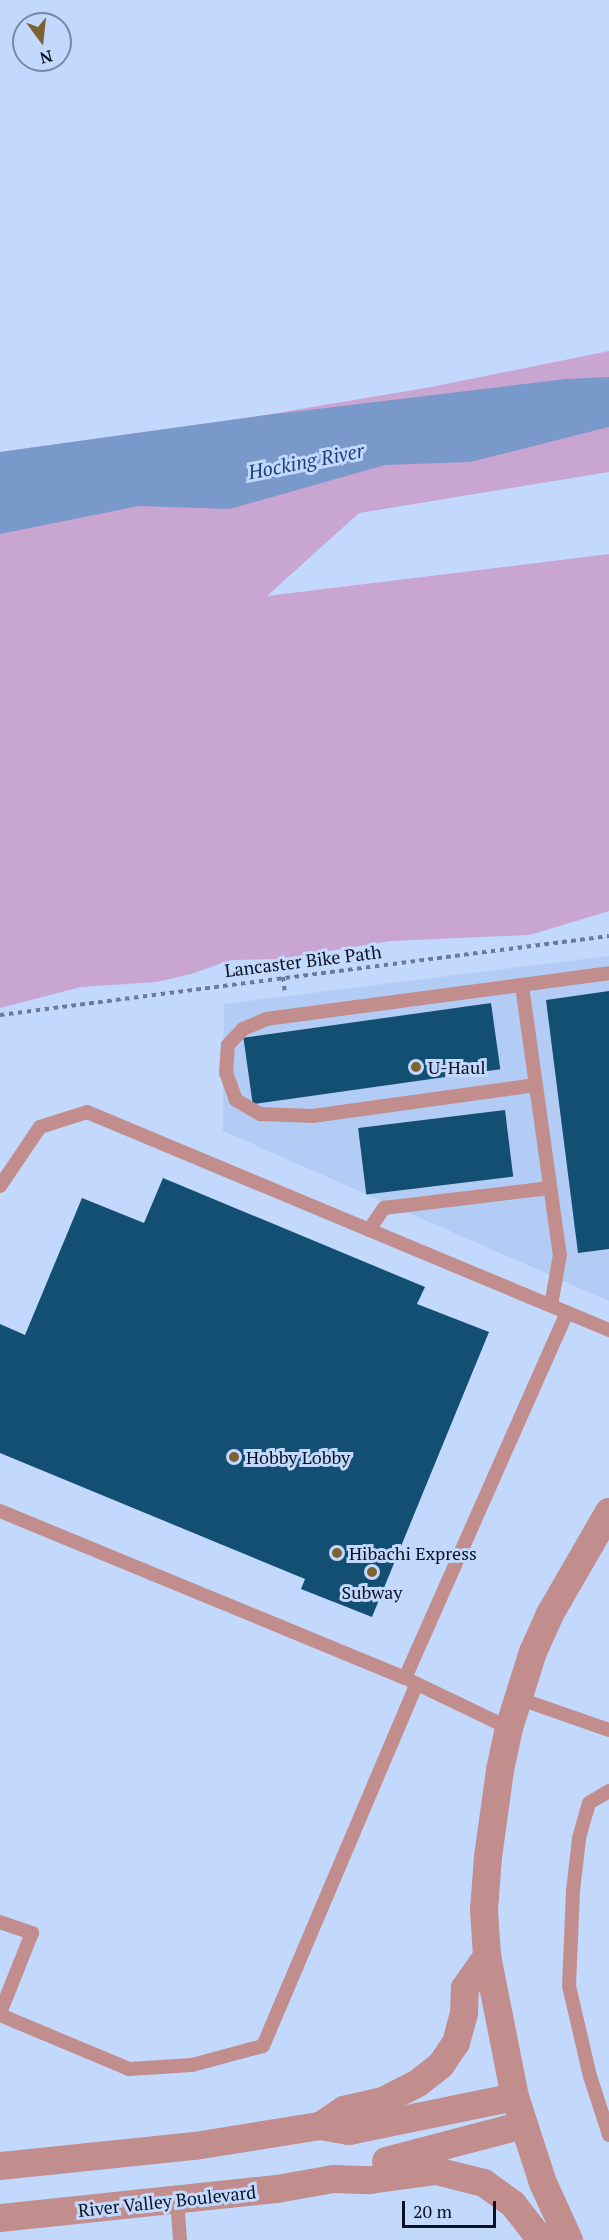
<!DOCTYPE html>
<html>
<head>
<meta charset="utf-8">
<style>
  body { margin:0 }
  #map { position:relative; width:609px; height:2240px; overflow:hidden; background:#c2d9fd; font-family:"PT Serif",serif }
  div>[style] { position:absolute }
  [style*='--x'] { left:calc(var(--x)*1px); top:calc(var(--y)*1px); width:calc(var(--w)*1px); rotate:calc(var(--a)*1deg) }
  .built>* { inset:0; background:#b2ccf5 }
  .green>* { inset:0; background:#c9a5d2 }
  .water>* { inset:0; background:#7999cb }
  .building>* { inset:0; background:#134f72; transform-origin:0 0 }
  .path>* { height:4px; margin-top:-2px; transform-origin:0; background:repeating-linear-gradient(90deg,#6c7c97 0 4.5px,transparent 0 9px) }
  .lane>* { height:14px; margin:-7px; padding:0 7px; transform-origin:7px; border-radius:7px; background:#c28e8d }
  .street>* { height:28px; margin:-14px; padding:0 14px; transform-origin:14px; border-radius:14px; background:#c28e8d }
  .dots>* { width:16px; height:16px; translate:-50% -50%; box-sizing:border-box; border:3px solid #c2d9fd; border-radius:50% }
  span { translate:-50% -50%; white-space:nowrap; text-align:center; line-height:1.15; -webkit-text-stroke:6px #c2d9fd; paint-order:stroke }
  .street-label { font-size:18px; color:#091222 }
  .poi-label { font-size:18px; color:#091222 }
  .left { translate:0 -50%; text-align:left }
  .water-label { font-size:20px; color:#1a417e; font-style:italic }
  .north { position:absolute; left:12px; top:12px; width:60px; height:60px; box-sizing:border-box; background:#c2d9fd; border:2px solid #7889a5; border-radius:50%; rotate:165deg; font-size:16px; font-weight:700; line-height:24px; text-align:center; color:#091222 }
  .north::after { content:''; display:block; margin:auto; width:21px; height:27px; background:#7d6234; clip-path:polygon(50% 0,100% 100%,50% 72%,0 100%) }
  .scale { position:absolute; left:402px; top:2201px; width:94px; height:27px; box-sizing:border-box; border:3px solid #091222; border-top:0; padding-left:8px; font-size:18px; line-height:21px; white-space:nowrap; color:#091222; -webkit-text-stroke:4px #c2d9fd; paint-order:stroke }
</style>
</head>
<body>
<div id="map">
  <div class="built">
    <i style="clip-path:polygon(609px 956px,609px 1301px,223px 1131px,224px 1004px)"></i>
  </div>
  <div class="green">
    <i style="clip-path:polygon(609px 351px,609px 472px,359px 513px,267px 596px,609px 554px,609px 911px,530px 935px,391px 941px,279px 959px,231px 960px,191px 974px,157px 982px,81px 987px,0 1008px,0 452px,259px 416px,431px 387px)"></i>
  </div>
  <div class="water">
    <i style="clip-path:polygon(609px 377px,609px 427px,470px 462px,385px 465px,230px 509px,139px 506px,0 534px,0 452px,259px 416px,566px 379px)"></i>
  </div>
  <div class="building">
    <i style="clip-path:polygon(609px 991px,609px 1249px,578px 1253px,546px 1000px)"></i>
    <i style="left:491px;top:1003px;width:67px;height:250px;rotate:82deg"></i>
    <i style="left:505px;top:1110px;width:67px;height:148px;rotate:83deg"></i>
    <i style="clip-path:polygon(163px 1178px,425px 1287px,417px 1304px,489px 1332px,372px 1617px,301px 1589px,305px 1579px,0 1453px,0 1324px,25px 1335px,82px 1198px,144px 1223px)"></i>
  </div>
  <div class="path">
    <i style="--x:283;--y:977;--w:17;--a:83"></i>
    <i style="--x:0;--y:1015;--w:614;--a:-7.39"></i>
  </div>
  <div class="lane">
    <i style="--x:522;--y:986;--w:272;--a:82"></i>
    <i style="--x:560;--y:1255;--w:51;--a:100.2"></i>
    <i style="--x:536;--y:1085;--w:224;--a:172.1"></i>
    <i style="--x:314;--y:1116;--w:54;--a:-177.9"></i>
    <i style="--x:260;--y:1114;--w:28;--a:-150"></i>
    <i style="--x:236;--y:1100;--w:29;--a:-110"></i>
    <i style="--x:226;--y:1073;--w:28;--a:-86"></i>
    <i style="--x:228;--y:1045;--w:22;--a:-47"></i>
    <i style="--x:243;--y:1029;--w:25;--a:-23"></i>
    <i style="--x:266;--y:1019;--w:346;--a:-7.6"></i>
    <i style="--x:0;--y:1186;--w:71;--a:-55.9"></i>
    <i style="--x:40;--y:1127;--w:49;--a:-17.7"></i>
    <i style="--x:87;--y:1112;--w:566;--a:22.67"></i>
    <i style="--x:369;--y:1230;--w:27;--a:-56"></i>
    <i style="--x:384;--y:1208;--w:167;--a:-6.9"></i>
    <i style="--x:0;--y:1511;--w:438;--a:22.4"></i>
    <i style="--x:405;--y:1678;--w:400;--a:-66.1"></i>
    <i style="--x:411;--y:1681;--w:109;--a:25.6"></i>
    <i style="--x:520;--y:1699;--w:94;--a:19.2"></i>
    <i style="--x:609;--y:1791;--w:23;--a:149"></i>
    <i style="--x:589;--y:1803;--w:37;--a:106"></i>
    <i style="--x:579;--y:1839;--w:52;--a:96.6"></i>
    <i style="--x:573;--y:1891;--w:95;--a:92.4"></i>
    <i style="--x:569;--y:1986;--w:92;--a:76.9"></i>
    <i style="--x:590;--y:2076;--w:62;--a:72.1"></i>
    <i style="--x:0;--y:1922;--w:34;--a:19"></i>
    <i style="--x:32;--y:1933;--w:86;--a:111.8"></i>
    <i style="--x:0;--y:2015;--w:140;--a:22.7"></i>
    <i style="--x:129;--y:2069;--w:63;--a:-3.6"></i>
    <i style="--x:192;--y:2065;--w:73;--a:-15"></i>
    <i style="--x:263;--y:2046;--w:393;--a:-67"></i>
    <i style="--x:177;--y:2199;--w:41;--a:85.8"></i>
  </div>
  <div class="street">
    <i style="--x:320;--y:2126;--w:29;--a:-34"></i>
    <i style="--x:344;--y:2110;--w:40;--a:-13"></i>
    <i style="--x:383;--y:2101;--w:39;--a:-27"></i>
    <i style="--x:418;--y:2083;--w:29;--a:-38"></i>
    <i style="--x:441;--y:2065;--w:27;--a:-56"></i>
    <i style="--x:456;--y:2043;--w:31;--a:-75"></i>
    <i style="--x:464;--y:2013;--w:25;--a:-88"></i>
    <i style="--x:465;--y:1988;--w:39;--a:-55"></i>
    <i style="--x:386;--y:2161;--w:142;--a:-14.7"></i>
    <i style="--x:0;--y:2166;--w:196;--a:-5.9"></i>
    <i style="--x:195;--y:2146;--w:127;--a:-9.1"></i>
    <i style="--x:320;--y:2126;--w:29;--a:10"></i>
    <i style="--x:349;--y:2131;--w:169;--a:-11.6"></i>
    <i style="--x:0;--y:2218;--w:279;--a:-6"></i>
    <i style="--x:277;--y:2189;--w:57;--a:-10.1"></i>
    <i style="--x:333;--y:2179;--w:37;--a:2"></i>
    <i style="--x:370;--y:2180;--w:67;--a:-7.8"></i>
    <i style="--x:436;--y:2171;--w:49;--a:14"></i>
    <i style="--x:484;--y:2183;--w:36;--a:36"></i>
    <i style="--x:513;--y:2204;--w:46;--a:52.1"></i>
    <i style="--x:569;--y:2240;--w:63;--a:-114.5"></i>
    <i style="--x:543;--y:2183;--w:90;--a:-108"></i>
    <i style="--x:515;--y:2097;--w:144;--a:-101.2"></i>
    <i style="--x:487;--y:1956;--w:46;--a:-93.7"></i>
    <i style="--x:484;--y:1910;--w:53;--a:-85.7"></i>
    <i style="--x:488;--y:1857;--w:88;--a:-82.1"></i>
    <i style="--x:500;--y:1770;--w:43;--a:-77.9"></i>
    <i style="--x:509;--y:1728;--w:80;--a:-72.5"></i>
    <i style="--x:533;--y:1652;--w:42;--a:-65.9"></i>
    <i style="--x:550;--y:1614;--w:118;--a:-60"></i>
  </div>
  <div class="dots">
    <i style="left:416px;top:1067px;background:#7d6234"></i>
    <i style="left:234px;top:1457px;background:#7d6234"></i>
    <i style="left:337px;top:1553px;background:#7d6234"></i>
    <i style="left:372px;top:1572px;background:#7d6234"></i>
  </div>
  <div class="street-label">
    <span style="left:303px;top:961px;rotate:-7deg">Lancaster Bike Path</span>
    <span style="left:167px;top:2201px;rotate:-6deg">River Valley Boulevard</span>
  </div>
  <div class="poi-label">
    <span class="left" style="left:428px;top:1067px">U-Haul</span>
    <span class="left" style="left:246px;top:1457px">Hobby Lobby</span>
    <span class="left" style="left:349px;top:1553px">Hibachi Express</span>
    <span style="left:372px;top:1592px">Subway</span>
  </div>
  <div class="water-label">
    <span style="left:306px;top:461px;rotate:-11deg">Hocking River</span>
  </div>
  <div class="north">N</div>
  <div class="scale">20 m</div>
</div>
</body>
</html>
